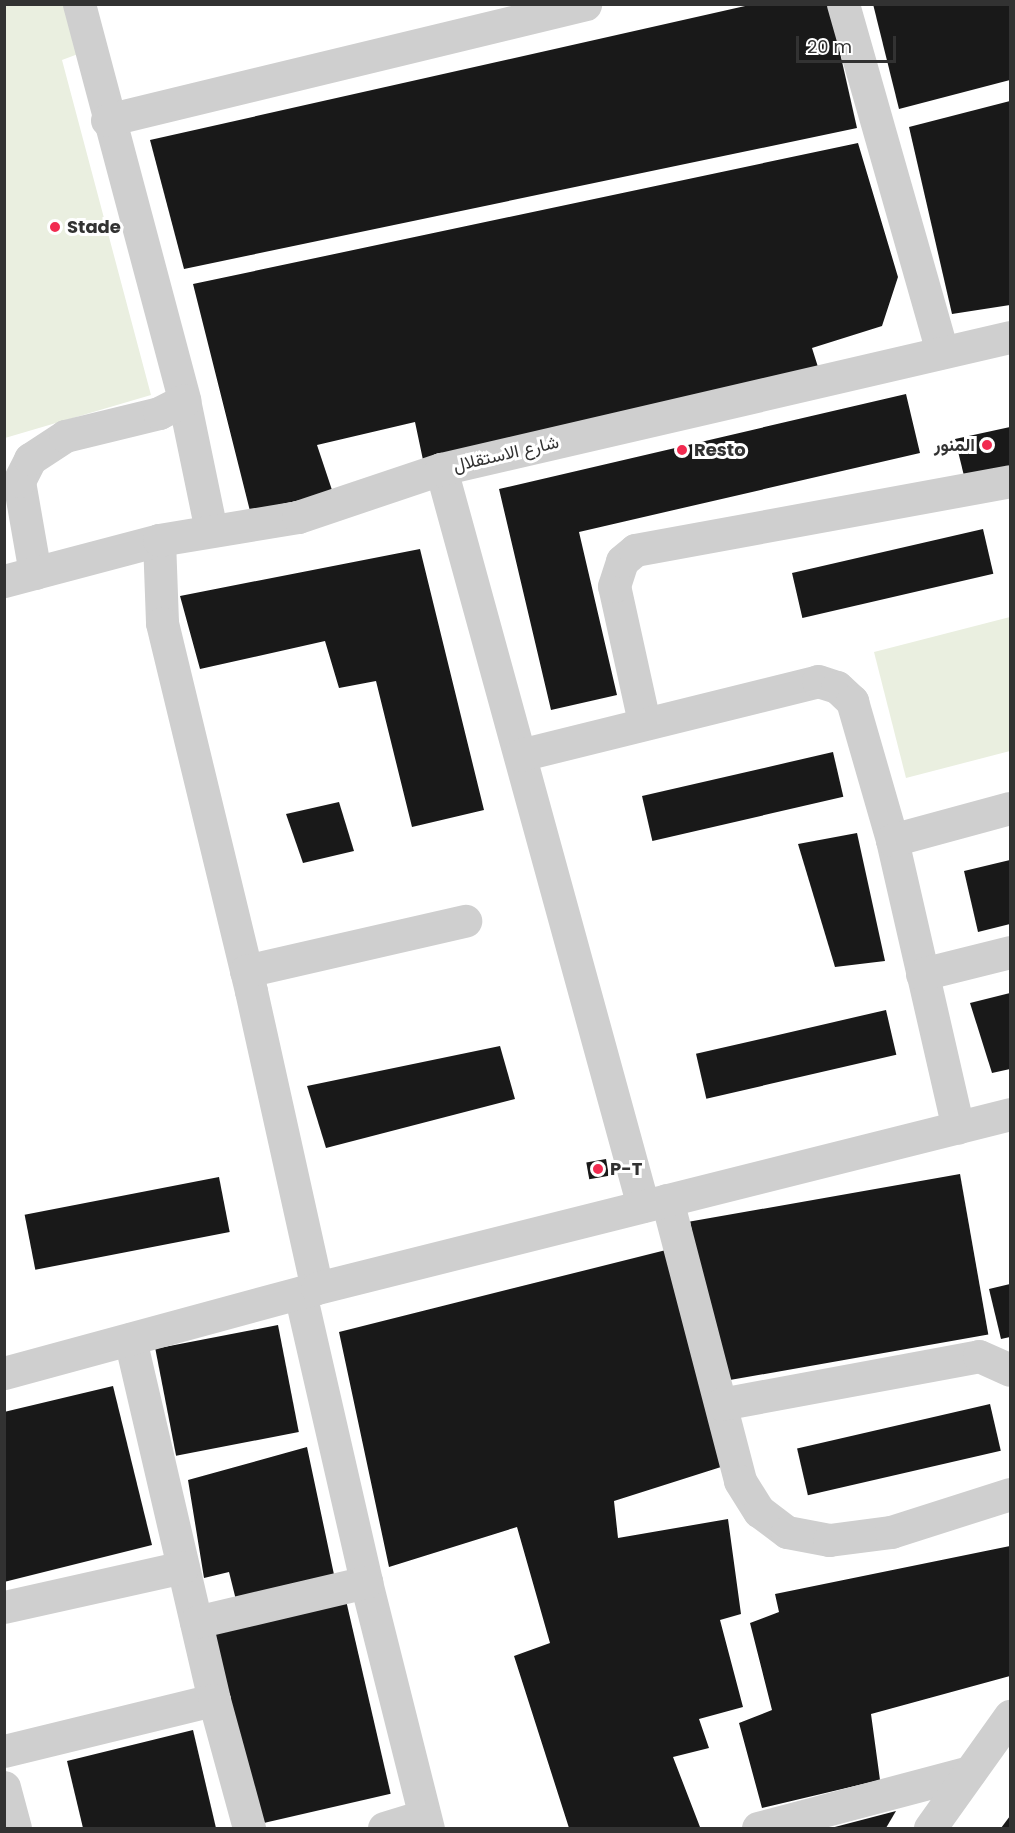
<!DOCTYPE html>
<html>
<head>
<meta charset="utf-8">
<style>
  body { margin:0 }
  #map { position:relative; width:1015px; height:1833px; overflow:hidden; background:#fff; font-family:Poppins,Vazirmatn,sans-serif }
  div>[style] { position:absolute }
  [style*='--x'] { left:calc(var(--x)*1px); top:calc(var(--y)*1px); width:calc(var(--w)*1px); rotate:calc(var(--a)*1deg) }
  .green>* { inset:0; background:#eaefe0 }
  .building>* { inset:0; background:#191919; transform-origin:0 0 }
  .minor>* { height:33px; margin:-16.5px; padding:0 16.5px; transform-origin:16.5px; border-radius:16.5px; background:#cfcfcf }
  .dots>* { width:16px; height:16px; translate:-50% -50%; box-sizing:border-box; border:3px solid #fff; border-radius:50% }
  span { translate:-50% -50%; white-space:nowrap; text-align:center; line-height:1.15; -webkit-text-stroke:6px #fff; paint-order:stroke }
  .poi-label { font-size:18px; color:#323232; font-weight:700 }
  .left { translate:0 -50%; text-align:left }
  .right { translate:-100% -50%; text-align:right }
  .street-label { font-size:18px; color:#323232 }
  .frame { position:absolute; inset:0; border:6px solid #323232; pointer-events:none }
  .scale { position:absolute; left:796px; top:36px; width:100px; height:27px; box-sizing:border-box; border:3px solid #323232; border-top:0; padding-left:8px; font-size:18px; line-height:21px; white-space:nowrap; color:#323232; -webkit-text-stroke:4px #fff; paint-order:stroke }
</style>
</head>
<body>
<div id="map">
  <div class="green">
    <i style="clip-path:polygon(5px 5px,64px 5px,78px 54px,62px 60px,151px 395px,5px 438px)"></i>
    <i style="clip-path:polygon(1010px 617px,1010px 751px,906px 778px,874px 652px)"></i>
  </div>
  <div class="building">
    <i style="clip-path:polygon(754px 4px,829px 4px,857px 128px,184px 269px,150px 140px)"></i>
    <i style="clip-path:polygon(873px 4px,1010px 4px,1010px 80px,899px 109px)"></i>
    <i style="clip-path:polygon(1010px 101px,1010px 305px,952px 314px,909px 127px)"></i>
    <i style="clip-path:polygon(858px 143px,898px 277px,882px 326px,812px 348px,818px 367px,423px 460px,415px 422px,317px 445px,333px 493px,250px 511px,193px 284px)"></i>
    <i style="clip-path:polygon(906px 394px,920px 453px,579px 532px,617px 695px,551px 710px,499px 489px)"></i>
    <i style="clip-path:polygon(1010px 427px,1010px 474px,966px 484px,955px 439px)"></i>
    <i style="left:983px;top:529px;width:46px;height:196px;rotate:77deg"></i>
    <i style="clip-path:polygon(420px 549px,484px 810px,412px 827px,376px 681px,339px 688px,325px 641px,200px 669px,180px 596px)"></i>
    <i style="left:833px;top:752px;width:46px;height:196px;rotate:77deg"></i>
    <i style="clip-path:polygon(339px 802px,354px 851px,303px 863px,286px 814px)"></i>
    <i style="clip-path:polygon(857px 833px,885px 961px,835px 967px,798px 844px)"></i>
    <i style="clip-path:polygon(1010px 860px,1010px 924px,978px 932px,964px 871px)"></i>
    <i style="clip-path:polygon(1010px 993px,1010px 1069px,992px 1073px,970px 1003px)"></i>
    <i style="left:886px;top:1010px;width:46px;height:195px;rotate:77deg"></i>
    <i style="clip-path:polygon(500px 1046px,515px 1099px,326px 1148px,307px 1086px)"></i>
    <i style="left:606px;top:1159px;width:17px;height:20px;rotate:80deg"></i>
    <i style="left:960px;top:1174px;width:163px;height:274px;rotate:80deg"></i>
    <i style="left:219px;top:1177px;width:56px;height:198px;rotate:79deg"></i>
    <i style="clip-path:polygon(666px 1250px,721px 1467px,614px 1501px,618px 1538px,728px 1519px,741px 1614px,720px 1620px,743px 1707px,699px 1719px,709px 1748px,673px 1757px,700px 1827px,569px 1828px,514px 1656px,550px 1643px,517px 1527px,389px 1567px,339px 1332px)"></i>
    <i style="clip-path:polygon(1010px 1284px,1010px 1337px,1001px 1339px,989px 1289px)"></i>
    <i style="left:278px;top:1325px;width:109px;height:125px;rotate:79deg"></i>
    <i style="clip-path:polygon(113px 1386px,152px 1545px,4px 1582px,4px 1412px)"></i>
    <i style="left:990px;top:1404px;width:48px;height:198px;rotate:77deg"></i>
    <i style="clip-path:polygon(307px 1447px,336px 1584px,237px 1604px,229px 1572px,204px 1578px,188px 1480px)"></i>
    <i style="clip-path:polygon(1010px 1546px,1010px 1676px,871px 1714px,880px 1780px,762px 1808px,739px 1723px,772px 1710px,750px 1623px,779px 1612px,775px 1594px)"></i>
    <i style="left:345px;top:1596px;width:203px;height:141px;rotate:77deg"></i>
    <i style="clip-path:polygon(193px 1730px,216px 1828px,83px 1828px,67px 1761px)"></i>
    <i style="clip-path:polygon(896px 1811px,886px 1828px,831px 1828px)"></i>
    <i style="clip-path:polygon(1010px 1816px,1010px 1828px,1001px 1828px)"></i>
  </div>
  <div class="minor">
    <i style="--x:79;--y:4;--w:410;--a:75.1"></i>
    <i style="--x:184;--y:400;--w:133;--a:78.3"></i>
    <i style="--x:843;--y:4;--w:362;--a:74.1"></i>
    <i style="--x:107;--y:120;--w:492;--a:-13.6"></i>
    <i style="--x:441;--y:469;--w:764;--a:74.67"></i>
    <i style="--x:159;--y:540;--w:83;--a:87.9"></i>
    <i style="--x:162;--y:623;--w:379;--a:76.4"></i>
    <i style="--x:251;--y:991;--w:304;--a:77.5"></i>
    <i style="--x:35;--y:573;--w:93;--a:-99.9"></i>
    <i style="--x:19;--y:481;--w:25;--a:-63"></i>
    <i style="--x:30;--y:459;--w:42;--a:-33.3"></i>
    <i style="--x:65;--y:436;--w:97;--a:-13.7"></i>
    <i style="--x:159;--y:413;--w:28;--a:-27"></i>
    <i style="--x:4;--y:581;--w:160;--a:-14.8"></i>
    <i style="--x:159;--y:540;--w:141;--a:-9.4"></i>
    <i style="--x:298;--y:517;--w:151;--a:-18.6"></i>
    <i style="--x:441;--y:469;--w:584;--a:-13.06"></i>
    <i style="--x:644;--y:722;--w:139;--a:-102.4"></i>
    <i style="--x:614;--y:586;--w:26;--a:-72"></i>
    <i style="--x:622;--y:561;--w:17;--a:-40"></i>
    <i style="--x:635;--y:550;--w:381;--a:-10.4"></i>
    <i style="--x:520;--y:755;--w:307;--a:-13.9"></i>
    <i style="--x:818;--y:681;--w:20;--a:18"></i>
    <i style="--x:837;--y:687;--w:21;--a:43"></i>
    <i style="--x:852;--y:701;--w:145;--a:73.9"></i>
    <i style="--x:892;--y:840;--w:295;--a:77.1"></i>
    <i style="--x:892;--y:840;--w:122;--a:-15.2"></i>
    <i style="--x:246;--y:971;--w:225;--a:-12.9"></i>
    <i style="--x:922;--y:974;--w:91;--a:-14"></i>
    <i style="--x:667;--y:1200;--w:290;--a:75.4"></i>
    <i style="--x:740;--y:1481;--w:36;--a:58"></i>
    <i style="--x:759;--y:1511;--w:35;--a:37"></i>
    <i style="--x:787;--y:1532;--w:43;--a:10.8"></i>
    <i style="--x:829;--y:1540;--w:63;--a:-7.4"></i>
    <i style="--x:891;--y:1532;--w:125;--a:-17.7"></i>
    <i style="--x:300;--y:1293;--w:296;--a:77.1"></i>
    <i style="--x:366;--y:1582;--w:254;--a:75.9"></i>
    <i style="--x:130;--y:1339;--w:371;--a:76.9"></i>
    <i style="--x:4;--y:1373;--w:324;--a:-15.2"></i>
    <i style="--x:317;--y:1288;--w:715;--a:-14.09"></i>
    <i style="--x:721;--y:1404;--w:262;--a:-10.5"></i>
    <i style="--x:979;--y:1356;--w:34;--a:24"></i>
    <i style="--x:4;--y:1607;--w:183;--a:-12.6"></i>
    <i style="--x:196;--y:1622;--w:175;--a:-13.2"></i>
    <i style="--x:4;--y:1751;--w:216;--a:-13.7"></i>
    <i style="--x:214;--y:1700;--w:133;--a:74.7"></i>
    <i style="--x:4;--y:1787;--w:42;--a:75"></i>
    <i style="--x:384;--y:1828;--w:41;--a:-17.1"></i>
    <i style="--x:758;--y:1828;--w:219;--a:-14.8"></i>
    <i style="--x:930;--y:1828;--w:138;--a:-54.5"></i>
  </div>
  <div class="dots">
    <i style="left:55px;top:227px;background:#f12b50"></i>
    <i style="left:987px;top:445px;background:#f12b50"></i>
    <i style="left:682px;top:450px;background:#f12b50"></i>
    <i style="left:598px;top:1169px;background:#f12b50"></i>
  </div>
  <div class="poi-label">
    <span class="left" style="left:67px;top:227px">Stade</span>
    <span class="right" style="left:975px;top:445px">المنور</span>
    <span class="left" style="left:694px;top:450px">Resto</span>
    <span class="left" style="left:610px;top:1169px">P-T</span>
  </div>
  <div class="street-label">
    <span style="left:506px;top:454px;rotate:-13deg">شارع الاستقلال</span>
  </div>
  <div class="frame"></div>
  <div class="scale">20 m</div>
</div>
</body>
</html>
